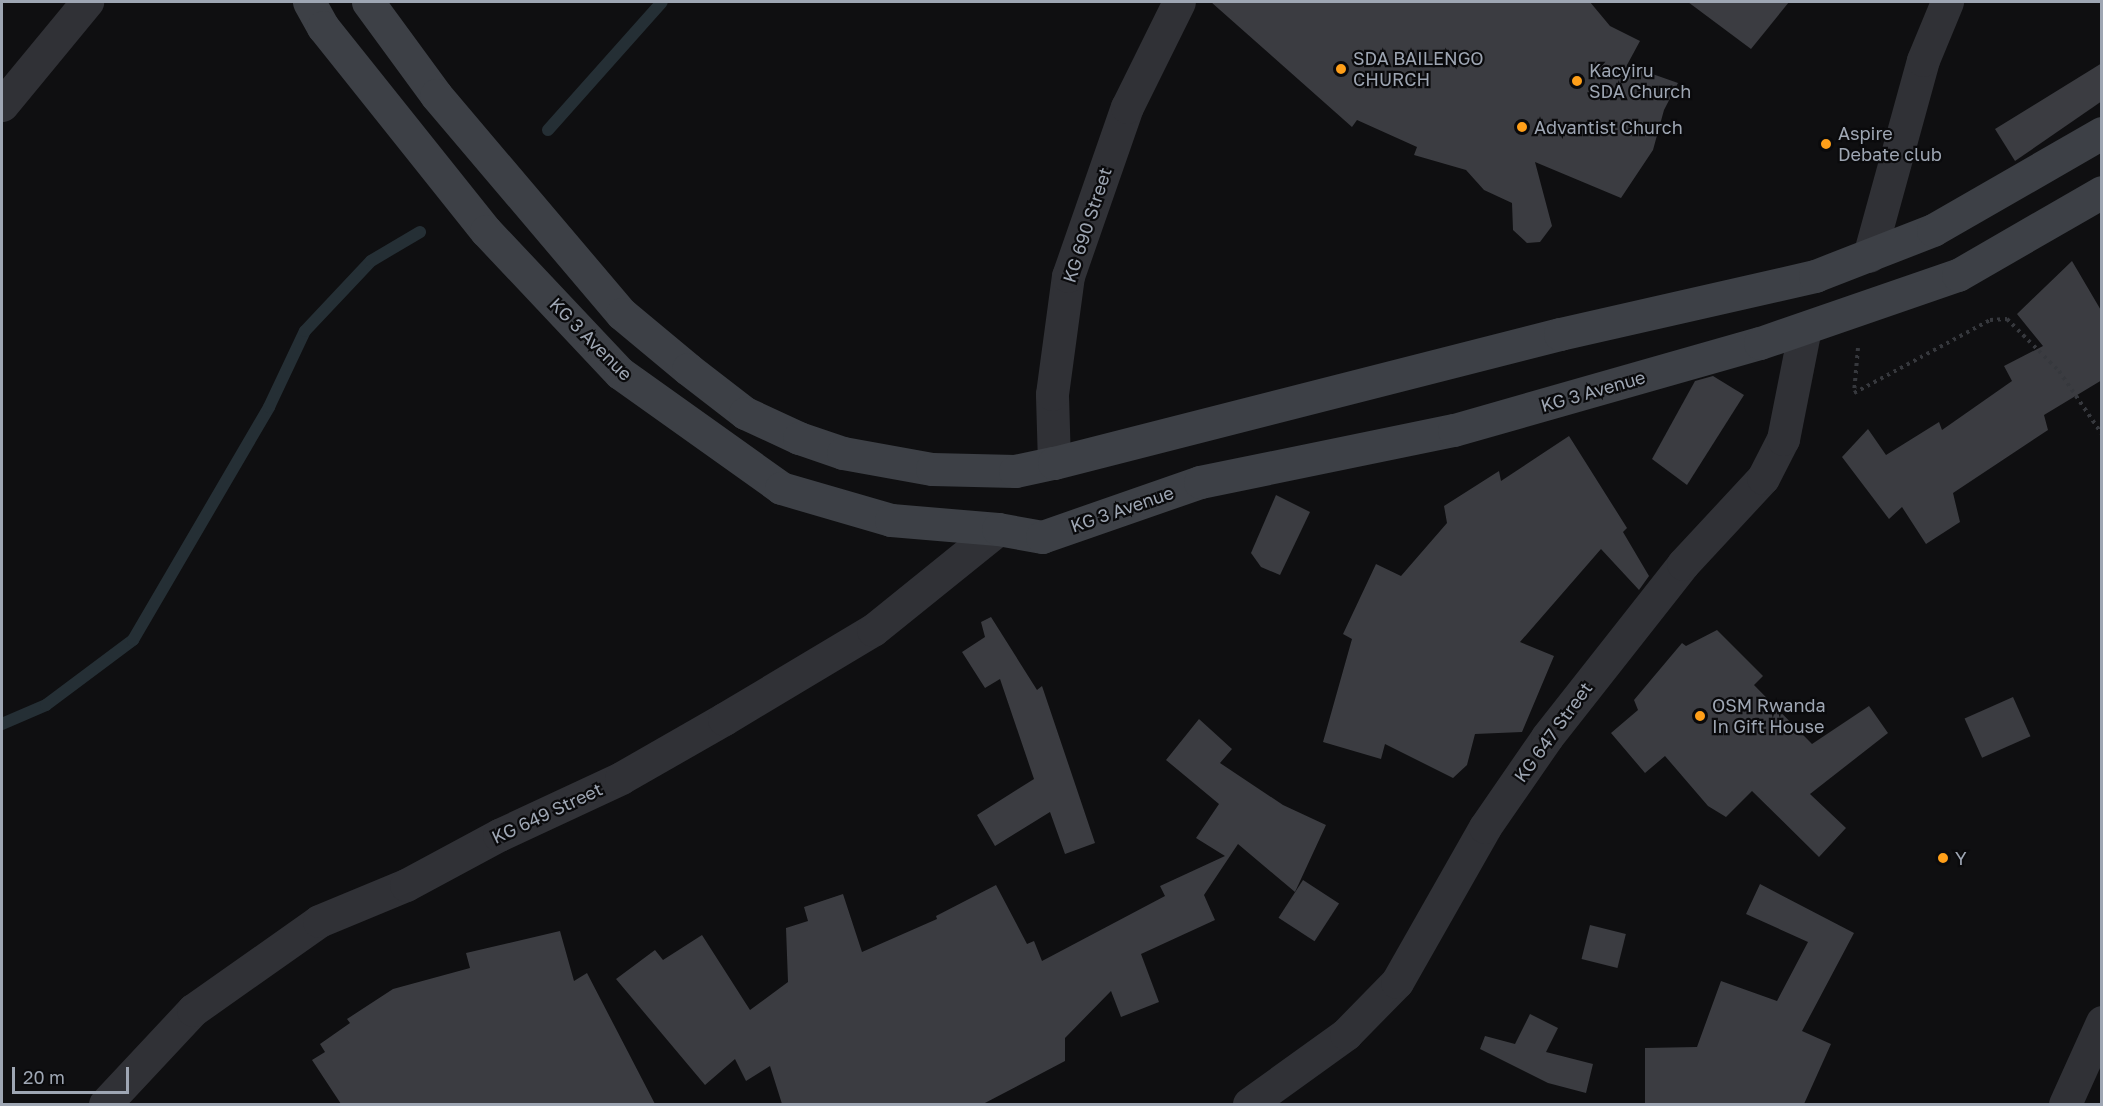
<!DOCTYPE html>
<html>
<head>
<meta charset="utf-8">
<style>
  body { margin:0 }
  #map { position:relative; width:2103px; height:1106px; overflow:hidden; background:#0f0f11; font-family:"Golos Text",sans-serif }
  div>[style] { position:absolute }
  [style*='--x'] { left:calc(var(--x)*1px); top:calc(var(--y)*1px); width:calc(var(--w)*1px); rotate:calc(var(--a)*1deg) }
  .stream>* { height:12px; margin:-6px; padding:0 6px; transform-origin:6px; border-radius:6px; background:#252f35 }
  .building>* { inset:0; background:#3b3c41; transform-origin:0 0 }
  .path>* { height:4px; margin-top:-2px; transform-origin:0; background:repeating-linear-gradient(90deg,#36383d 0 3px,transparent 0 7.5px) }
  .street>* { height:33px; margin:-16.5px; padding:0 16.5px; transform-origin:16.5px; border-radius:16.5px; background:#303136 }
  .secondary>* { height:33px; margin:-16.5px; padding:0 16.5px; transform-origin:16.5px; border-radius:16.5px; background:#3d4046 }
  .dots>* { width:16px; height:16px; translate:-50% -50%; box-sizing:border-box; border:3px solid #0a0a0c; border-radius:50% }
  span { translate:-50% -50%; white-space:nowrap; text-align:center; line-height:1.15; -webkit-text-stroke:4.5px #0a0a0c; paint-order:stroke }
  .poi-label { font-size:18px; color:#9ea6b3 }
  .left { translate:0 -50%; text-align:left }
  .street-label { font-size:18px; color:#9ea6b3 }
  .frame { position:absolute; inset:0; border:3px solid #9ea6b3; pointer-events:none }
  .scale { position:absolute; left:12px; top:1067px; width:117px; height:27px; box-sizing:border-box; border:3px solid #9ea6b3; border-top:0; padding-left:8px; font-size:18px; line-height:21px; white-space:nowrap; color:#9ea6b3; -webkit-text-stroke:4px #0a0a0c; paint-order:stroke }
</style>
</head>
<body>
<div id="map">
  <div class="stream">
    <i style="--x:548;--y:130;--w:171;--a:-48.3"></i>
    <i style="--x:2;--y:724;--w:48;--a:-23.4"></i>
    <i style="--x:46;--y:705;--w:109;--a:-36.8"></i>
    <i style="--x:133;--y:640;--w:270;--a:-59.7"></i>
    <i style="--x:269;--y:407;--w:84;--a:-64.7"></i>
    <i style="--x:305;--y:331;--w:96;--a:-46.7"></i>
    <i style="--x:371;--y:261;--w:57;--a:-30.6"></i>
  </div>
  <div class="building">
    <i style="clip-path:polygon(1211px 2px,1590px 2px,1610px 26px,1640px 41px,1627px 65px,1678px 83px,1664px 110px,1653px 150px,1621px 198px,1535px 162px,1552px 226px,1540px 242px,1527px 243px,1513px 230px,1512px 203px,1484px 190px,1466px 170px,1414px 155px,1417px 147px,1357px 120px,1352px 127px)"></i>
    <i style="clip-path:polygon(1688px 2px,1789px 2px,1751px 49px)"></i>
    <i style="clip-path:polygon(2102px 63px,2102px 101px,2015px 161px,1995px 129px)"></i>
    <i style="clip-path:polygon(2072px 261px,2102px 312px,2102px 380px,2044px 415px,2048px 430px,1953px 493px,1960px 522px,1926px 544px,1902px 507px,1889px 519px,1842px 457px,1868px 429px,1886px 455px,1939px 422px,1942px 430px,2012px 381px,2004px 366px,2043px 346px,2017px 314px)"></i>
    <i style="clip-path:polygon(1713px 376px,1744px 395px,1687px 485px,1652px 459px,1695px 381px)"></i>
    <i style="clip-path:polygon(1569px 436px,1627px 528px,1623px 532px,1649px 576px,1639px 590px,1601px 549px,1520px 642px,1554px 656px,1522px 732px,1475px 734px,1467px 765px,1453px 778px,1385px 744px,1381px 759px,1323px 742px,1352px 639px,1343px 634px,1376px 564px,1401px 576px,1447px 523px,1444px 506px,1499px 471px,1501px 481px)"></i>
    <i style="clip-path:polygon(1276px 495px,1310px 512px,1280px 575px,1261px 567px,1251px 553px)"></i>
    <i style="clip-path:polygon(991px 617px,1037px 690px,1042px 686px,1095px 843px,1065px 854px,1050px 812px,995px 846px,977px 815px,1034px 779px,1000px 679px,985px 688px,962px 652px,985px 637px,981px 622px)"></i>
    <i style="clip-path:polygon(1717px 630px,1763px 676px,1754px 685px,1812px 744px,1869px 706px,1888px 733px,1810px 794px,1846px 828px,1819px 857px,1752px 791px,1726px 817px,1708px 806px,1665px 756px,1645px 773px,1611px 733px,1638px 710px,1634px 700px,1682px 643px,1686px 646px)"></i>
    <i style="left:2013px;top:697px;width:43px;height:53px;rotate:66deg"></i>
    <i style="clip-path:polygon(1199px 719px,1232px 749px,1220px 763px,1283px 805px,1326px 825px,1295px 892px,1238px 844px,1204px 895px,1215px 920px,1141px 954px,1159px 1002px,1121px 1017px,1111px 991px,1065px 1038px,1065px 1061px,983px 1104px,782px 1104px,770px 1066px,746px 1081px,735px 1059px,705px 1085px,616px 979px,655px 950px,663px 960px,702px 935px,750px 1010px,788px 982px,786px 928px,808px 921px,804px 907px,843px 894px,862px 952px,937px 919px,936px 916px,996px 885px,1027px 944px,1034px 941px,1042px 961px,1165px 896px,1160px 886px,1225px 856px,1196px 838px,1219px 804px,1166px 760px)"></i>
    <i style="left:1303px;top:880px;width:43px;height:45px;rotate:33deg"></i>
    <i style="clip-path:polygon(1760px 884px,1854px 933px,1802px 1031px,1831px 1044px,1804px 1104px,1645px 1104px,1645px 1048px,1697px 1047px,1721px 981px,1777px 1001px,1808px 942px,1746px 914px)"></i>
    <i style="left:1590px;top:925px;width:37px;height:35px;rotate:14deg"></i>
    <i style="clip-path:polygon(560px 931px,574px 981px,587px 973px,655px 1104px,341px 1104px,312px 1060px,325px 1052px,320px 1044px,350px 1023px,347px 1019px,393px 989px,470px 968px,466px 953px)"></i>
    <i style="clip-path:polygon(1530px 1014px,1558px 1028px,1546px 1052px,1593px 1064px,1586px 1093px,1548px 1083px,1480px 1049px,1485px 1036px,1515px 1044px)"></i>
  </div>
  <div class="path">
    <i style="--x:1858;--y:348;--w:45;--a:95.1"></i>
    <i style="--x:1854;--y:393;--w:154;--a:-28.2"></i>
    <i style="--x:1990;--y:320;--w:17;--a:-3"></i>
    <i style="--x:2007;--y:319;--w:74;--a:45"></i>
    <i style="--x:2059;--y:371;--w:76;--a:55.7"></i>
  </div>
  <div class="street">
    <i style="--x:2;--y:105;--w:134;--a:-50.5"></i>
    <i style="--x:1869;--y:256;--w:203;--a:-74.6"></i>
    <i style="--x:1923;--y:60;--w:63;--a:-67.5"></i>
    <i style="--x:1054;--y:463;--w:69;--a:-91.7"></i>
    <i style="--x:1052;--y:394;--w:119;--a:-82.3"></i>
    <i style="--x:1068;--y:276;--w:179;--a:-70.8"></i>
    <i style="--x:1127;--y:107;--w:117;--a:-63.7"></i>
    <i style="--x:105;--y:1104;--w:129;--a:-46.9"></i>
    <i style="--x:193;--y:1010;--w:154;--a:-35.2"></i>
    <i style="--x:319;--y:921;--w:94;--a:-22.5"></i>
    <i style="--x:406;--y:885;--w:106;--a:-28.3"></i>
    <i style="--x:499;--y:835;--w:135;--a:-25"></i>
    <i style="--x:621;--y:778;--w:119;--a:-29.8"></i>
    <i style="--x:724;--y:719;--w:174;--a:-30.9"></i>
    <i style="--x:873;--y:630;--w:161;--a:-38.9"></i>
    <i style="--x:1249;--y:1104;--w:120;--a:-35.8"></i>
    <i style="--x:1346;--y:1034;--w:73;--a:-45.6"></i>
    <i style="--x:1397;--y:982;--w:178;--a:-60.4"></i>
    <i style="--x:1485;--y:827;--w:109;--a:-55.4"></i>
    <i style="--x:1547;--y:737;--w:220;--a:-51.8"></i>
    <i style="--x:1683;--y:564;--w:117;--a:-47.1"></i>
    <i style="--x:1763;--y:478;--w:44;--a:-62.9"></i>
    <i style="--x:1783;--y:439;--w:113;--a:-78.8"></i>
    <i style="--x:2065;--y:1104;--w:90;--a:-65.7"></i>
  </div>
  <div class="secondary">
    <i style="--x:309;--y:2;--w:29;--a:61"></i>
    <i style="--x:323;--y:27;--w:261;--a:51.4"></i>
    <i style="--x:486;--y:231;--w:195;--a:46.7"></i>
    <i style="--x:620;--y:373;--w:198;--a:35.5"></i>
    <i style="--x:781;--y:488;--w:115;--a:16.2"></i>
    <i style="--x:891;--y:520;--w:107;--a:4.8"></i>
    <i style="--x:998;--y:529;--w:45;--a:10.3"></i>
    <i style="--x:1042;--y:537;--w:167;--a:-19.2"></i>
    <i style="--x:1200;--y:482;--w:259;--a:-11.6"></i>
    <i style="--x:1454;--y:430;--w:318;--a:-15.9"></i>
    <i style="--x:1760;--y:343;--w:209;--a:-19"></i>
    <i style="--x:1958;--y:275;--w:166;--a:-30"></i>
    <i style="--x:368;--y:2;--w:115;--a:53.8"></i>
    <i style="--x:436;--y:95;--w:287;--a:49.7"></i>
    <i style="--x:622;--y:314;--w:86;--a:39.8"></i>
    <i style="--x:688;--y:369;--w:72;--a:37.7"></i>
    <i style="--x:745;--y:413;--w:60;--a:24.8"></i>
    <i style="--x:799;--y:438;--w:46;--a:18.8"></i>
    <i style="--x:843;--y:453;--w:90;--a:10.2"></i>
    <i style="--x:932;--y:469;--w:83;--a:1.4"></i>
    <i style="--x:1015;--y:471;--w:40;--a:-12"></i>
    <i style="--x:1054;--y:463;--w:522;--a:-14.3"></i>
    <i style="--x:1560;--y:334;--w:262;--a:-12.8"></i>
    <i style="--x:1815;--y:276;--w:127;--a:-21.3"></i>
    <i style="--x:1933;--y:230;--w:195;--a:-29.9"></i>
  </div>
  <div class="dots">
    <i style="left:1341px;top:69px;background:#ff9f19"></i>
    <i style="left:1577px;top:81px;background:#ff9f19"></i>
    <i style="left:1522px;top:127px;background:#ff9f19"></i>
    <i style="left:1826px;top:144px;background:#ff9f19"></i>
    <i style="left:1700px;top:716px;background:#ff9f19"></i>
    <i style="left:1943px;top:858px;background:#ff9f19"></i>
  </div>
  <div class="poi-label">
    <span class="left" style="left:1353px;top:69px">SDA BAILENGO<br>CHURCH</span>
    <span class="left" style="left:1589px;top:81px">Kacyiru<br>SDA Church</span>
    <span class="left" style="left:1534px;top:127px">Advantist Church</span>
    <span class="left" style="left:1838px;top:144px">Aspire<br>Debate club</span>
    <span class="left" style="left:1712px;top:716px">OSM Rwanda<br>In Gift House</span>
    <span class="left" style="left:1955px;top:858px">Y</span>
  </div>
  <div class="street-label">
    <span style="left:1087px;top:225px;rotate:-72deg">KG 690 Street</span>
    <span style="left:591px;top:339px;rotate:45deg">KG 3 Avenue</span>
    <span style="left:1593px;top:391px;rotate:-16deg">KG 3 Avenue</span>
    <span style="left:1122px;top:509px;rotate:-19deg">KG 3 Avenue</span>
    <span style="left:1553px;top:732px;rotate:-54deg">KG 647 Street</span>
    <span style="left:547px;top:813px;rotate:-25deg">KG 649 Street</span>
  </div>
  <div class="frame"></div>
  <div class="scale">20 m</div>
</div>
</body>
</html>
